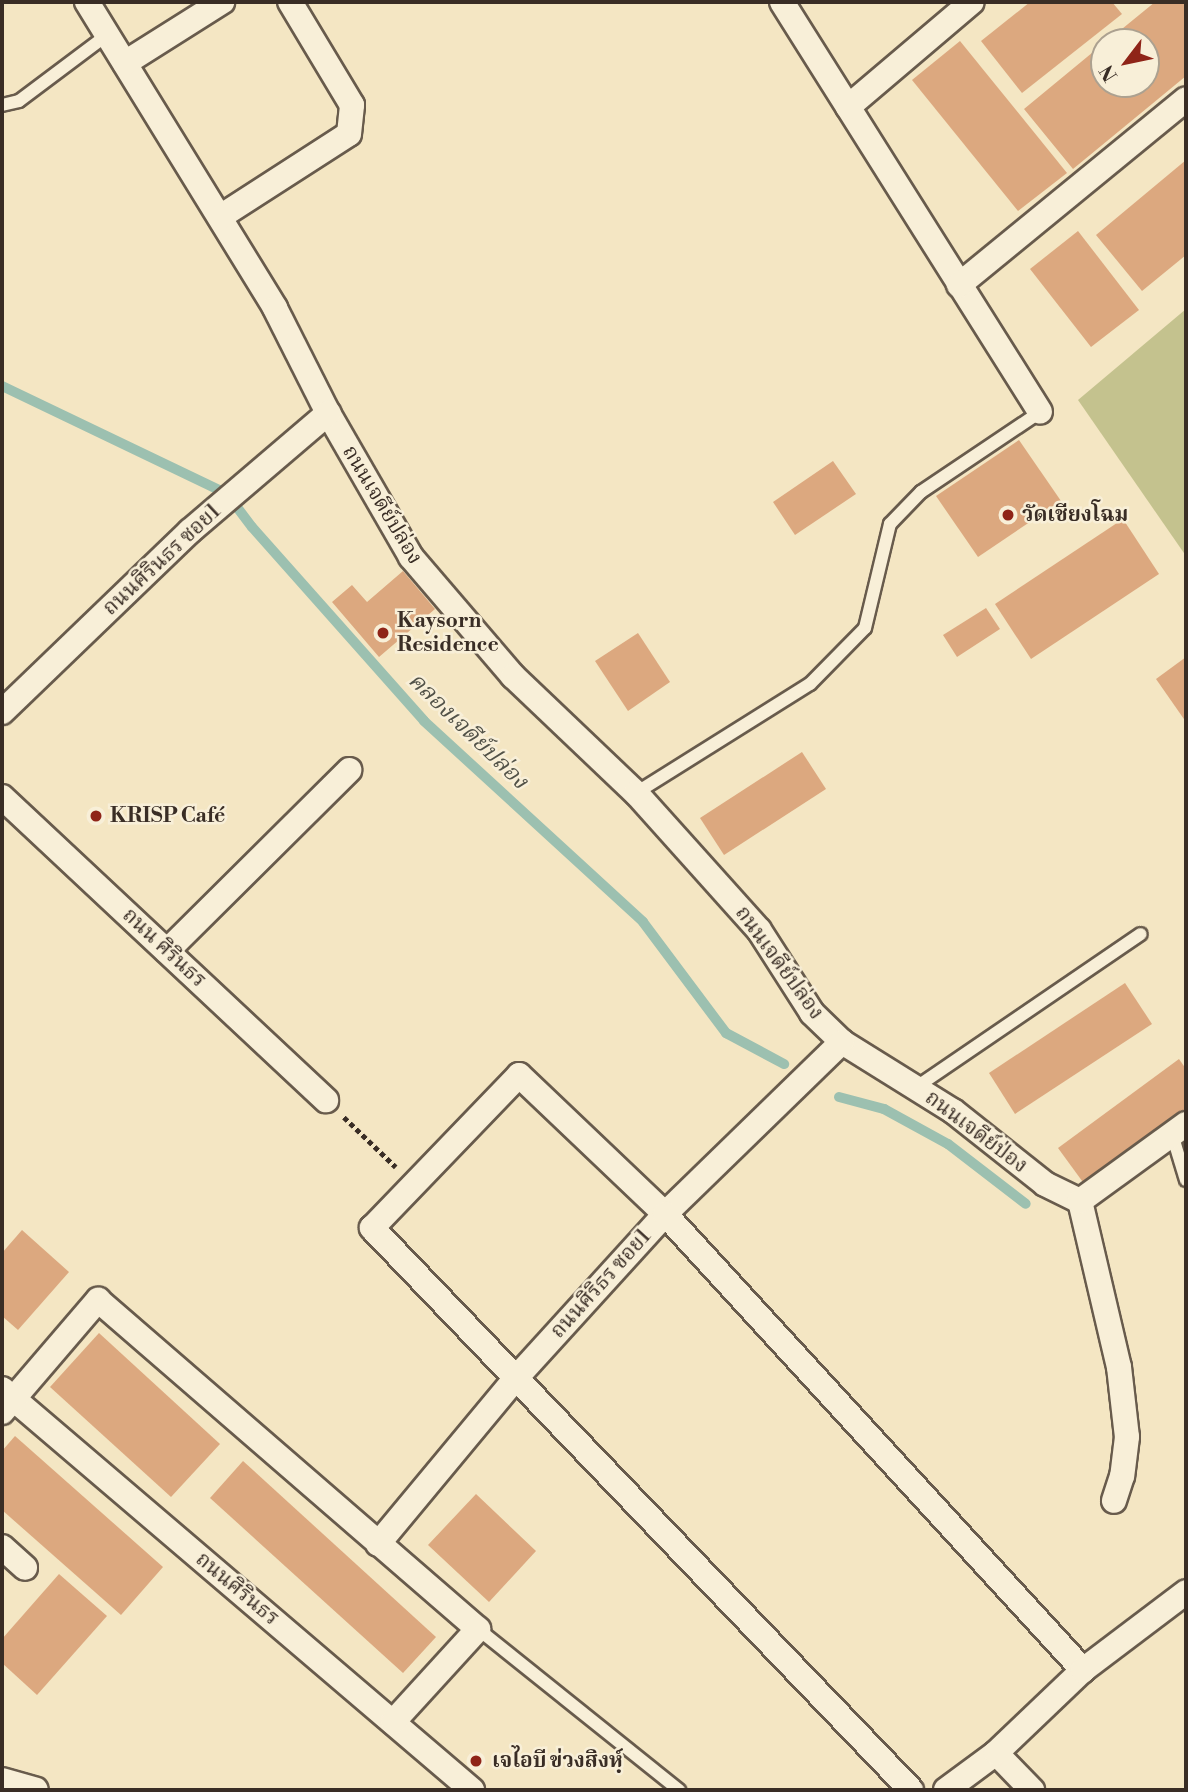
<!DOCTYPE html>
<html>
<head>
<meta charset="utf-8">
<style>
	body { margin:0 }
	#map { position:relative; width:1188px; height:1792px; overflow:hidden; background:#f4e6c3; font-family:"Libre Bodoni","Noto Serif Thai",serif }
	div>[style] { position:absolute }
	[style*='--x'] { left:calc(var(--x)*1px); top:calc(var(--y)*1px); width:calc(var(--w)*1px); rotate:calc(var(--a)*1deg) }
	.green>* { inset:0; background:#c4c28e }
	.stream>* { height:10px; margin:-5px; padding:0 5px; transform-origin:5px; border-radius:5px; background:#9cc0b0 }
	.building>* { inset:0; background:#dca87f }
	.path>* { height:4.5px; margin-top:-2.25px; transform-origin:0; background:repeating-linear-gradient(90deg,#392d25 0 5px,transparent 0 8.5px) }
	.roads { filter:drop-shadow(2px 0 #685b4c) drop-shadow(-2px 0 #685b4c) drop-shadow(0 2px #685b4c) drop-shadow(0 -2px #685b4c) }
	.service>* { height:12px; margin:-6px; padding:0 6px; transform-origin:6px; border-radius:6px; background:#f8efd8 }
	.minor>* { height:24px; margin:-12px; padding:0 12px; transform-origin:12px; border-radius:12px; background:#f8efd8 }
	.dots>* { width:19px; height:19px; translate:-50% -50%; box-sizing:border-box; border:4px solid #f8efd8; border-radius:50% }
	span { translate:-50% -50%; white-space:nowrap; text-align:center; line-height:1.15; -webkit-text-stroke:5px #f8efd8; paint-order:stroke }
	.street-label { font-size:21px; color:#392d25 }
	.poi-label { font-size:21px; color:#392d25; font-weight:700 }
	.left { translate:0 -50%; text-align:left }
	.water-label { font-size:23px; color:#525248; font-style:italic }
	.frame { position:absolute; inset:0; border:4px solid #392d25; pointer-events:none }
	.north { position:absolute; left:1090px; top:28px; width:70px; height:70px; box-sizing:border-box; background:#f8efd8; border:2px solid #aca190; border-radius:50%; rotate:238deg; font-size:19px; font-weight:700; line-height:28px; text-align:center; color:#392d25 }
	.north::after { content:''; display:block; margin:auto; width:24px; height:32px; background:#8f2418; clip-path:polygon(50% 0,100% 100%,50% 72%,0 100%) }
</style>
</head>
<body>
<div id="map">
	<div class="green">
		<i style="clip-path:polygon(1186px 309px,1186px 556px,1078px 400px)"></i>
	</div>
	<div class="stream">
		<i style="--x:2;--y:386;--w:250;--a:25.6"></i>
		<i style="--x:227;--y:494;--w:41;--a:52.9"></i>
		<i style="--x:252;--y:527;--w:259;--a:48.4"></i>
		<i style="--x:424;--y:721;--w:297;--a:42.5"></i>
		<i style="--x:643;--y:922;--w:139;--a:53.2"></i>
		<i style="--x:726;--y:1033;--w:66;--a:28.1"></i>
		<i style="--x:839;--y:1097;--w:47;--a:14.9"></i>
		<i style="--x:884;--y:1109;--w:73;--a:28.7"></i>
		<i style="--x:948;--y:1144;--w:98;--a:37.6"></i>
	</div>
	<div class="building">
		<i style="clip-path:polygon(1030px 2px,1112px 2px,1122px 14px,1022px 93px,981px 41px)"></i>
		<i style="clip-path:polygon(1155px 2px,1186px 2px,1186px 76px,1073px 169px,1024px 109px,1104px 43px,1104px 84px,1146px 84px,1146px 42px,1106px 42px)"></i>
		<i style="clip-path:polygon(960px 41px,1067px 173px,1018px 211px,912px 80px)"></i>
		<i style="clip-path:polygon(1186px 160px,1186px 255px,1142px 291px,1096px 235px)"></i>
		<i style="clip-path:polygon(1078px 231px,1139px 310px,1091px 347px,1030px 269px)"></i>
		<i style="clip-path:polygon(1019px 440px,1061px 501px,978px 557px,936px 496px)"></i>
		<i style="clip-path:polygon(833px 461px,856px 494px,795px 535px,773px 502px)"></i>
		<i style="clip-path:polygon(1123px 519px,1159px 574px,1031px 659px,995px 604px)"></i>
		<i style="clip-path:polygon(403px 571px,435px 609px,379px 657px,332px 602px,352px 585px,367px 602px)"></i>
		<i style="clip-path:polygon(986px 608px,1000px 629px,957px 657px,943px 635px)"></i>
		<i style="clip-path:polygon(638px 633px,670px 682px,628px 711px,595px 661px)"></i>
		<i style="clip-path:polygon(1186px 657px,1186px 722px,1156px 679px)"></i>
		<i style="clip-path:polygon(802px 752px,826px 789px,724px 855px,700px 818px)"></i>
		<i style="clip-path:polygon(1125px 983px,1152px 1024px,1015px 1114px,989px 1073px)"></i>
		<i style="clip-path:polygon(1179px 1059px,1186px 1069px,1186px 1111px,1085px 1185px,1058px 1148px)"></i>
		<i style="clip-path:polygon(22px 1230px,69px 1272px,18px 1330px,2px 1316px,2px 1253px)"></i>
		<i style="clip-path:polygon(99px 1333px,220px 1444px,171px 1497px,50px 1387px)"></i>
		<i style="clip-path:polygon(15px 1436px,163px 1567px,121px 1615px,2px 1510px,2px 1451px)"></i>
		<i style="clip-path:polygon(243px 1461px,436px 1637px,403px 1673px,210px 1498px)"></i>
		<i style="clip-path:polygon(476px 1494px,536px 1551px,489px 1602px,428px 1545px)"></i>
		<i style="clip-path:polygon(59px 1574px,107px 1616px,37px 1695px,2px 1663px,2px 1639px)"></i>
	</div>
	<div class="path">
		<i style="--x:344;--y:1117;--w:72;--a:43.9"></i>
	</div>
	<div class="roads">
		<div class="service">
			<i style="--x:2;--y:105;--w:17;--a:-13"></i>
			<i style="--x:19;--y:101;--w:110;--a:-36.9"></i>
			<i style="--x:636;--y:793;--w:205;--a:-32.1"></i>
			<i style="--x:810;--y:684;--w:78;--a:-45.5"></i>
			<i style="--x:865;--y:628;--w:107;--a:-76.5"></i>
			<i style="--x:890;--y:524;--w:45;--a:-45.9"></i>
			<i style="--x:921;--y:492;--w:143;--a:-33.9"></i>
			<i style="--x:915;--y:1088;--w:273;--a:-34.3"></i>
			<i style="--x:1172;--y:1134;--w:48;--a:73.1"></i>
			<i style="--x:478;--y:1629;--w:258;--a:38.7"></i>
		</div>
		<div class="minor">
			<i style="--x:87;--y:2;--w:359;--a:58.4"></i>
			<i style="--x:275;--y:308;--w:118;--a:63.2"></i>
			<i style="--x:328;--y:413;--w:166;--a:60"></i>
			<i style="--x:411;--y:557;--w:157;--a:49.4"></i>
			<i style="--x:513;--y:676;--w:170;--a:43.6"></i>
			<i style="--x:636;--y:793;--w:184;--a:48.1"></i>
			<i style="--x:759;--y:930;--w:98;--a:57.4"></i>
			<i style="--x:812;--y:1013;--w:42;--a:44"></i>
			<i style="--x:842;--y:1042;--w:131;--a:31.9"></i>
			<i style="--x:953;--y:1111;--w:117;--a:38.4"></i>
			<i style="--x:1045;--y:1184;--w:39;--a:26"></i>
			<i style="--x:782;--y:2;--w:484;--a:57.8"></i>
			<i style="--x:125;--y:63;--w:115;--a:-32.2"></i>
			<i style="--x:848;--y:107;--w:162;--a:-40.3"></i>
			<i style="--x:220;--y:217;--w:153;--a:-32.8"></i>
			<i style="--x:349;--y:134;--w:29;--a:-84"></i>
			<i style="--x:352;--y:105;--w:120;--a:-121"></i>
			<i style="--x:959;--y:285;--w:293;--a:-39.3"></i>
			<i style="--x:2;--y:712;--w:261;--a:-43.9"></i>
			<i style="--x:190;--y:531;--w:182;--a:-40.5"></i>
			<i style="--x:2;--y:797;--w:444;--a:43.1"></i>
			<i style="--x:167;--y:951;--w:257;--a:-44.8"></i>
			<i style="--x:1080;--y:1201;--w:171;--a:76.8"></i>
			<i style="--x:1119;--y:1367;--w:70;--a:83.5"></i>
			<i style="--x:1127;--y:1437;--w:39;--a:97"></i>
			<i style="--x:1122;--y:1476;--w:26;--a:108"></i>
			<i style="--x:1080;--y:1201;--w:131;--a:-36"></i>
			<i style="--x:2;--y:1389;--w:618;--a:40.47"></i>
			<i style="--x:2;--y:1412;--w:148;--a:-49.4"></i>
			<i style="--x:98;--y:1300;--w:503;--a:40.89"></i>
			<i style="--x:478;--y:1629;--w:126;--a:132.4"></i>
			<i style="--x:378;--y:1544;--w:216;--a:-50.3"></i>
			<i style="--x:516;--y:1378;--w:222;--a:-47.7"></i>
			<i style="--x:665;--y:1214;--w:247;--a:-44.2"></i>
			<i style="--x:2;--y:1547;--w:31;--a:42"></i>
			<i style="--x:996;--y:1753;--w:52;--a:45.8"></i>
			<i style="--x:2;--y:1780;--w:35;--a:16"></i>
			<i style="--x:911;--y:1790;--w:779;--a:-133.8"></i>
			<i style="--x:372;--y:1228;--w:212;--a:-46.1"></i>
			<i style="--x:519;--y:1075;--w:202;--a:43.6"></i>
			<i style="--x:665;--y:1214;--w:619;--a:47.49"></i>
			<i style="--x:946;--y:1790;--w:62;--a:-36.5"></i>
			<i style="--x:996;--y:1753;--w:120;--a:-43.7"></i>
			<i style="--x:1083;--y:1670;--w:129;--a:-37.1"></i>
		</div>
	</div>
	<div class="dots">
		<i style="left:1008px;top:515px;background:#8f2418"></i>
		<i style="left:383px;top:633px;background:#8f2418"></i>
		<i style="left:96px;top:816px;background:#8f2418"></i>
		<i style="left:476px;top:1761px;background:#8f2418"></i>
	</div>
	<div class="street-label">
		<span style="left:382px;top:505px;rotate:59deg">ถนนเจดีย์ปล่อง</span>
		<span style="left:162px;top:560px;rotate:-43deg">ถนนศิรินธร ซอย1</span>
		<span style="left:164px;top:948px;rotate:43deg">ถนน ศิรินธร</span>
		<span style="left:779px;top:963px;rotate:54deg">ถนนเจดีย์ปล่อง</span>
		<span style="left:976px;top:1132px;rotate:37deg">ถนนเจดีย์ป่อง</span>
		<span style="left:601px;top:1284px;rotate:-48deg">ถนนศิริธร ซอย1</span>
		<span style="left:237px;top:1589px;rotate:40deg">ถนนศิรินธร</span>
	</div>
	<div class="poi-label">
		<span class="left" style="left:1022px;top:515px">วัดเชียงโฉม</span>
		<span class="left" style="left:397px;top:633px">Kaysorn<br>Residence</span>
		<span class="left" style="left:110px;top:816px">KRISP Café</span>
		<span class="left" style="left:492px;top:1761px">เจไอบี ข่วงสิงหฺ์</span>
	</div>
	<div class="water-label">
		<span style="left:468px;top:731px;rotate:44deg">คลองเจดีย์ปล่อง</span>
	</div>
	<div class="frame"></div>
	<div class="north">N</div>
</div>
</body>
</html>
